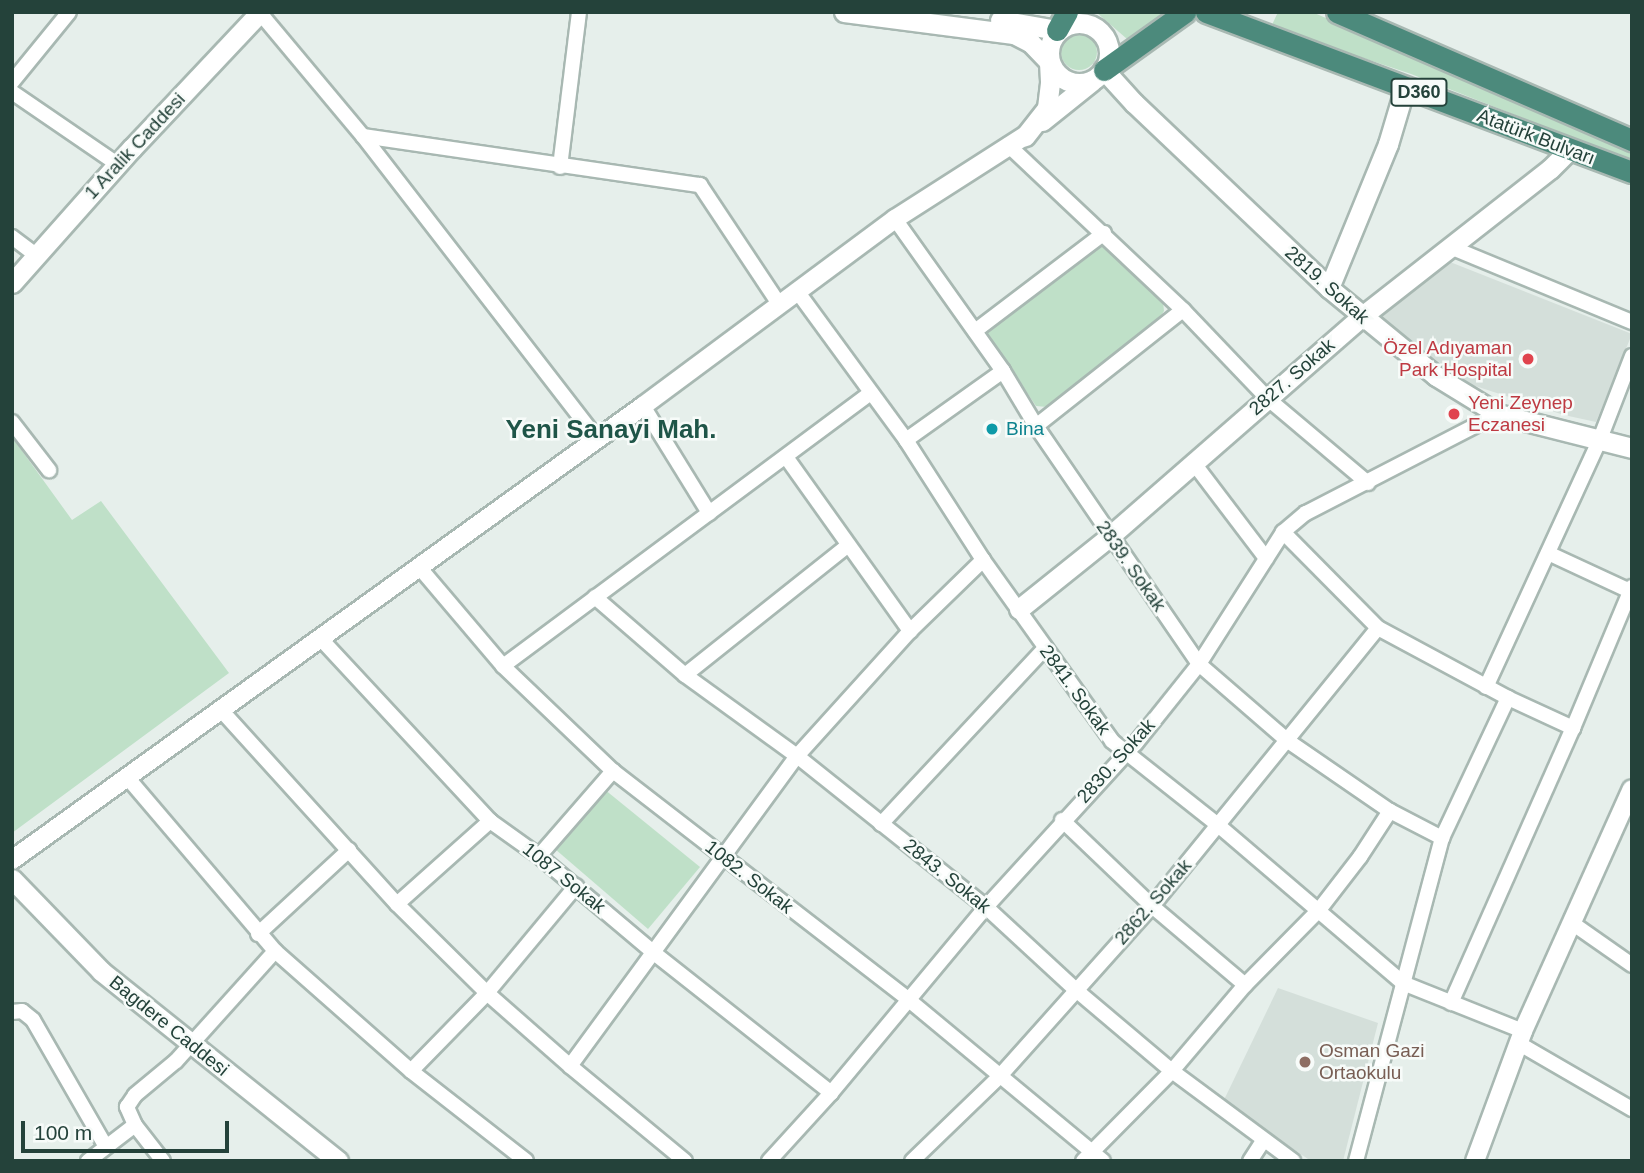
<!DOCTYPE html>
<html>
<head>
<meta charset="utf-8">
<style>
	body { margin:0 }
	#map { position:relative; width:1644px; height:1173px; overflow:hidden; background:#e6efeb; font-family:Helvetica,sans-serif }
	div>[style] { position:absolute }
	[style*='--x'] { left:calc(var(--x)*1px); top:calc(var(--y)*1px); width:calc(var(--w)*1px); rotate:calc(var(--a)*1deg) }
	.built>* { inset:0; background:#d4dfda }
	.green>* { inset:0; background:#bfe0c8 }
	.round { border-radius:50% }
	.roads { filter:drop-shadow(2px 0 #a8b8b2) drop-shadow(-2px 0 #a8b8b2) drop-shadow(0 2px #a8b8b2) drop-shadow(0 -2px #a8b8b2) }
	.minor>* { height:14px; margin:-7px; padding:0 7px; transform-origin:7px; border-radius:7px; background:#fff }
	.tertiary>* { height:18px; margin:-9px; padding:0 9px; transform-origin:9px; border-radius:9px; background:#fff }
	.secondary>* { height:19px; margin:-9.5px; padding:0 9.5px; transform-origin:9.5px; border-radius:9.5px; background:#fff }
	.secondary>.ring { margin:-9.5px; padding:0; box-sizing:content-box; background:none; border:19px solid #fff; border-radius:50% }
	.trunk>* { height:21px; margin:-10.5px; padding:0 10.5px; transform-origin:10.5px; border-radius:10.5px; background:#4c8a7c }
	.dots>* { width:19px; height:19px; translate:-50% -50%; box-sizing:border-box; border:4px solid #f7fbf9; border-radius:50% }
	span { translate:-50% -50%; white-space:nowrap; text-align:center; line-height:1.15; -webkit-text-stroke:5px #f7fbf9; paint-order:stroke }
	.shield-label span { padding:2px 5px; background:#f7fbf9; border:2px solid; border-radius:5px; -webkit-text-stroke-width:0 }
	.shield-label { font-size:18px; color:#24423a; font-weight:700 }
	.street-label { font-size:19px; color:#24423a }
	.health-label { font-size:19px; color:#be3a42 }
	.right { translate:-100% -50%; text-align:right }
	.left { translate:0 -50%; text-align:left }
	.culture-label { font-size:19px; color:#0d838f }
	.education-label { font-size:19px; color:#785e54 }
	.district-label { font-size:26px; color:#1f5548; font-weight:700 }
	.frame { position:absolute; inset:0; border:14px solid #24423a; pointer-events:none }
	.scale { position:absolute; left:21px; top:1121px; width:208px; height:32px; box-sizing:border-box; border:4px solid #24423a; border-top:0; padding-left:9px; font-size:21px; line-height:24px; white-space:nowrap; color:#24423a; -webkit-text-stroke:5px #f7fbf9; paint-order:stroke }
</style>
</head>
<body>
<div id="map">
	<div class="built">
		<i style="clip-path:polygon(1445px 260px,1632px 334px,1596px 422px,1564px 415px,1466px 383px,1379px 316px)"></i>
		<i style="clip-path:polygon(1278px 988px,1378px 1023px,1343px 1161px,1311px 1161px,1223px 1102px)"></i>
	</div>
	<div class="green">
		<i style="clip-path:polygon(1096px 12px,1162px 12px,1163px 14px,1127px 39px)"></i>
		<i style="clip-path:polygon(1278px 12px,1312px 12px,1632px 150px,1632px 161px,1411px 74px,1271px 27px)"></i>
		<i class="round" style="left:1061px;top:34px;width:36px;height:36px"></i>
		<i style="clip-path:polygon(1103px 240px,1163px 302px,1164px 311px,1158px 320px,1047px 407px,1036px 406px,985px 331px)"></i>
		<i style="clip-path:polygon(12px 437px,72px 520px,101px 501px,229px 673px,12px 833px)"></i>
		<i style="clip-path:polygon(604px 789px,700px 867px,648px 929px,555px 849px)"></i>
	</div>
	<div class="roads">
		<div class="minor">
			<i style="--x:260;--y:13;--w:160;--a:50.1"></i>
			<i style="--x:363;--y:136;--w:383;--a:52.3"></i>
			<i style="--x:12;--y:82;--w:90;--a:-50.8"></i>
			<i style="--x:12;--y:92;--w:127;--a:34.4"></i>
			<i style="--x:363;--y:136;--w:341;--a:8.3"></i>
			<i style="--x:700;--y:185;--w:143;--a:56.4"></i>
			<i style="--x:1008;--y:145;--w:241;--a:43.3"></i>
			<i style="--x:1183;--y:310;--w:122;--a:46.3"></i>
			<i style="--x:1267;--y:398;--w:132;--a:40.1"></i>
			<i style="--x:560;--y:167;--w:156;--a:-83"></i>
			<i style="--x:895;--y:219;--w:186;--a:54.6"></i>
			<i style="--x:1003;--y:371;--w:64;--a:59"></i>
			<i style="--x:1036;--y:426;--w:288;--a:55.6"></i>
			<i style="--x:1199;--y:664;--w:118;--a:40.9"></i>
			<i style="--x:1288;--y:741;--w:124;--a:34.5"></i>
			<i style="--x:1390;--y:811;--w:59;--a:27.4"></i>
			<i style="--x:12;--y:237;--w:30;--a:37"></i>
			<i style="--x:1450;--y:247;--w:197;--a:22.4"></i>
			<i style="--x:797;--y:291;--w:185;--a:53.8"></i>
			<i style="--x:906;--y:440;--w:143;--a:57.3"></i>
			<i style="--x:983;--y:560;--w:222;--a:54.5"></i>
			<i style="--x:1112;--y:741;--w:135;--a:38.4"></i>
			<i style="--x:1218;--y:825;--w:243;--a:40.5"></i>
			<i style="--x:1403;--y:983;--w:129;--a:21.8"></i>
			<i style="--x:975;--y:331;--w:162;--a:-37.2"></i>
			<i style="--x:643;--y:406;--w:126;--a:58.3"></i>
			<i style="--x:12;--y:422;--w:61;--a:52.4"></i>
			<i style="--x:1036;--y:426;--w:187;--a:-38.3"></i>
			<i style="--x:906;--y:440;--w:119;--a:-35.4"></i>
			<i style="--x:786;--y:457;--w:214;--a:54.5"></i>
			<i style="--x:1193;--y:462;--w:121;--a:52.8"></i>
			<i style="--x:1283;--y:532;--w:135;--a:45.3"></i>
			<i style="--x:1378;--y:628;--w:148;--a:28.3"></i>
			<i style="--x:1508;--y:698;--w:72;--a:24.8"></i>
			<i style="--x:1548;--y:553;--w:90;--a:24.9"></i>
			<i style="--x:420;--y:568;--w:128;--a:49.7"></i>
			<i style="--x:503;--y:666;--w:152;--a:43.7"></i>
			<i style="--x:613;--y:771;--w:374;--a:37.7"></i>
			<i style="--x:909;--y:1000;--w:252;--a:39.7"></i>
			<i style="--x:595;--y:597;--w:119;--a:40.9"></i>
			<i style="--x:685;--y:675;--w:138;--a:35.9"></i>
			<i style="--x:797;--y:756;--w:242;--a:38.6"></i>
			<i style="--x:986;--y:907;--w:122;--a:42.7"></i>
			<i style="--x:1076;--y:990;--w:126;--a:40.2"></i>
			<i style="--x:1172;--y:1071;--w:151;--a:36.6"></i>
			<i style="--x:320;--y:638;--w:250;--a:47.1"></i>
			<i style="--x:490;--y:821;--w:60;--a:35.5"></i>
			<i style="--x:539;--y:856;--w:150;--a:40.1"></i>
			<i style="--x:654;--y:953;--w:226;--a:38.3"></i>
			<i style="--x:503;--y:666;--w:458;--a:-36.6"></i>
			<i style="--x:685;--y:675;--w:207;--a:-38.5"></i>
			<i style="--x:1486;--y:687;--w:273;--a:-65.3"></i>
			<i style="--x:1600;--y:439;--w:89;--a:-68.9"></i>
			<i style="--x:221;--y:710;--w:262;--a:47.8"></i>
			<i style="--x:397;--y:904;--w:127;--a:44.7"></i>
			<i style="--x:487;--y:993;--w:111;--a:41.3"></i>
			<i style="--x:570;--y:1066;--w:149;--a:39.6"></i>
			<i style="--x:127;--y:777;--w:228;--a:49.6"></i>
			<i style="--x:275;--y:951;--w:181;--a:41.4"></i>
			<i style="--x:411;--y:1071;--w:146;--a:38"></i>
			<i style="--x:1062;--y:820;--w:124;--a:43.7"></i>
			<i style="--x:1152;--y:906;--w:122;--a:40.3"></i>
			<i style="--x:881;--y:824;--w:241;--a:-47"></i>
			<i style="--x:539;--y:856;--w:113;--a:-49"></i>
			<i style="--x:397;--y:904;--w:125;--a:-41.7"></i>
			<i style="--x:1572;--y:923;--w:73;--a:35"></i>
			<i style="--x:258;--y:934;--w:124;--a:-42.7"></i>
			<i style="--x:1451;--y:1003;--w:301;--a:-66.1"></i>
			<i style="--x:1573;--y:728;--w:153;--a:-67.3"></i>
			<i style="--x:12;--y:1012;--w:10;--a:-6"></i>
			<i style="--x:22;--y:1011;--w:14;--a:39"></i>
			<i style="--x:33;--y:1020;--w:146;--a:60.1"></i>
			<i style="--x:1518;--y:1043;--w:132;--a:30.1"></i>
			<i style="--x:570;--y:1066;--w:384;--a:-53.8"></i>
			<i style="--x:797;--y:756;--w:169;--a:-47.9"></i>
			<i style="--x:910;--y:631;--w:102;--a:-44.2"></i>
			<i style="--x:411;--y:1071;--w:109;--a:-45.7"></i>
			<i style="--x:487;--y:993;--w:139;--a:-50.2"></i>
			<i style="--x:88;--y:1161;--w:59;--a:-37.5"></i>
			<i style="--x:163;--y:1161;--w:46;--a:-127.9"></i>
			<i style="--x:135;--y:1125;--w:20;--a:-114"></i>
			<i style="--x:127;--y:1107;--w:14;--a:-56"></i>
			<i style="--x:135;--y:1095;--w:53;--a:-39.7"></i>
			<i style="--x:176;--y:1061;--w:148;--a:-48"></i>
			<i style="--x:769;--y:1161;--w:92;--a:-47.6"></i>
			<i style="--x:831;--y:1093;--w:242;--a:-50.2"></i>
			<i style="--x:986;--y:907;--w:222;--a:-47.6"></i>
			<i style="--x:1136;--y:743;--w:101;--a:-51.4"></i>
			<i style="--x:1199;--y:664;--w:156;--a:-57.5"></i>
			<i style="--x:1283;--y:532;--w:30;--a:-40"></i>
			<i style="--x:1306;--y:513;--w:216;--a:-27.3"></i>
			<i style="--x:912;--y:1161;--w:121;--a:-44"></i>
			<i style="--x:999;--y:1077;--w:229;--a:-48.2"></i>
			<i style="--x:1152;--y:906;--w:358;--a:-50.9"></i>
			<i style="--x:1083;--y:1161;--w:127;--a:-45.3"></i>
			<i style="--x:1172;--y:1071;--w:113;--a:-49.7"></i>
			<i style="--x:1245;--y:985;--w:105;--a:-45.4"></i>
			<i style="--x:1319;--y:910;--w:67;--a:-52.3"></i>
			<i style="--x:1360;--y:857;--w:55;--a:-56.9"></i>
			<i style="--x:1250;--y:1161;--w:24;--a:-57"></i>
			<i style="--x:1356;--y:1161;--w:334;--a:-75.1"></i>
			<i style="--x:1442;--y:838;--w:155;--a:-64.8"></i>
		</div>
		<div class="tertiary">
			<i style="--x:12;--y:860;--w:777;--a:-35.73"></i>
			<i style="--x:643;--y:406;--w:314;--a:-36.6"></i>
			<i style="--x:895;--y:219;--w:154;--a:-32.6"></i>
			<i style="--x:1475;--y:1161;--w:139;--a:-69.7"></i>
			<i style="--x:1523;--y:1031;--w:265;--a:-65.8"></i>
		</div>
		<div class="secondary">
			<i style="--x:844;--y:12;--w:171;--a:7.4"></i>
			<i style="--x:1014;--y:34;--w:18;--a:27"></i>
			<i style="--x:1030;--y:42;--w:28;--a:46"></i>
			<i style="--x:1049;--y:62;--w:21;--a:87"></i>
			<i style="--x:1050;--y:83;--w:25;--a:97"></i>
			<i style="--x:1047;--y:108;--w:36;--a:128"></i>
			<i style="--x:1000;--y:20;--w:58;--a:10"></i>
			<i class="ring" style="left:1049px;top:23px;width:41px;height:41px"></i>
			<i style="--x:1104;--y:70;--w:45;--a:47.7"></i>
			<i style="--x:1134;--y:103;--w:269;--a:43.5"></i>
			<i style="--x:1329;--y:288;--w:139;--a:39.4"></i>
			<i style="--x:1436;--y:376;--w:73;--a:31.5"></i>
			<i style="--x:1498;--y:414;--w:138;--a:14.2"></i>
			<i style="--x:1042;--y:121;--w:64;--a:-38.7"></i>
			<i style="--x:12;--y:283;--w:181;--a:-48.4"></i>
			<i style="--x:132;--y:148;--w:187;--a:-46.7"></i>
			<i style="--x:1329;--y:288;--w:156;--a:-67.7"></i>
			<i style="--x:1388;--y:144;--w:59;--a:-73.4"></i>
			<i style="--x:1019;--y:609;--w:117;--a:-38.7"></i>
			<i style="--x:1110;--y:536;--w:333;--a:-41.1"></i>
			<i style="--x:1361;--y:317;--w:240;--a:-38.1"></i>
			<i style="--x:1550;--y:169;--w:27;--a:-45"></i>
			<i style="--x:12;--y:879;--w:128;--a:45.9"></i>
			<i style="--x:101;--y:971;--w:304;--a:38.7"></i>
		</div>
		<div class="trunk">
			<i style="--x:1206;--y:12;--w:455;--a:20.6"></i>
			<i style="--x:1337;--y:12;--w:322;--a:23.5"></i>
			<i style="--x:1057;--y:30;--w:21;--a:-61"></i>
			<i style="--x:1104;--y:70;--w:100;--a:-35.6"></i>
		</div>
	</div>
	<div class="dots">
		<i style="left:1528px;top:359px;background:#e0444e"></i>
		<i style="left:1454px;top:414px;background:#e0444e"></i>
		<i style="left:992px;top:429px;background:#0f9aa8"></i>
		<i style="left:1305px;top:1062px;background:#8d6e63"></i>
	</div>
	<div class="shield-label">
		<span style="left:1419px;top:92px">D360</span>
	</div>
	<div class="street-label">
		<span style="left:1536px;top:137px;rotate:21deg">Atatürk Bulvarı</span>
		<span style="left:135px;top:146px;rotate:-47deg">1 Aralik Caddesi</span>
		<span style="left:1327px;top:285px;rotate:42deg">2819. Sokak</span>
		<span style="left:1292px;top:377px;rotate:-41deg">2827. Sokak</span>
		<span style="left:1131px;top:566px;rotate:55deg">2839. Sokak</span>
		<span style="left:1075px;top:690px;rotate:54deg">2841. Sokak</span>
		<span style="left:1116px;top:761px;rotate:-48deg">2830. Sokak</span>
		<span style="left:947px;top:876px;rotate:39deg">2843. Sokak</span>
		<span style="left:749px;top:877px;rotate:38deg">1082. Sokak</span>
		<span style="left:564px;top:878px;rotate:39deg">1087 Sokak</span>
		<span style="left:1153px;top:902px;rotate:-49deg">2862. Sokak</span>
		<span style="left:169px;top:1026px;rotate:39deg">Bagdere Caddesi</span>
	</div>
	<div class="health-label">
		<span class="right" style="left:1512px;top:359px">Özel Adıyaman<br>Park Hospital</span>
		<span class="left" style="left:1468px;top:414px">Yeni Zeynep<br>Eczanesi</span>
	</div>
	<div class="culture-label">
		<span class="left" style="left:1006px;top:429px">Bina</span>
	</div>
	<div class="education-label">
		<span class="left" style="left:1319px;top:1062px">Osman Gazi<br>Ortaokulu</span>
	</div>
	<div class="district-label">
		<span style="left:611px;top:430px">Yeni Sanayi Mah.</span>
	</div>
	<div class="frame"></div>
	<div class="scale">100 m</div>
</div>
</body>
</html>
